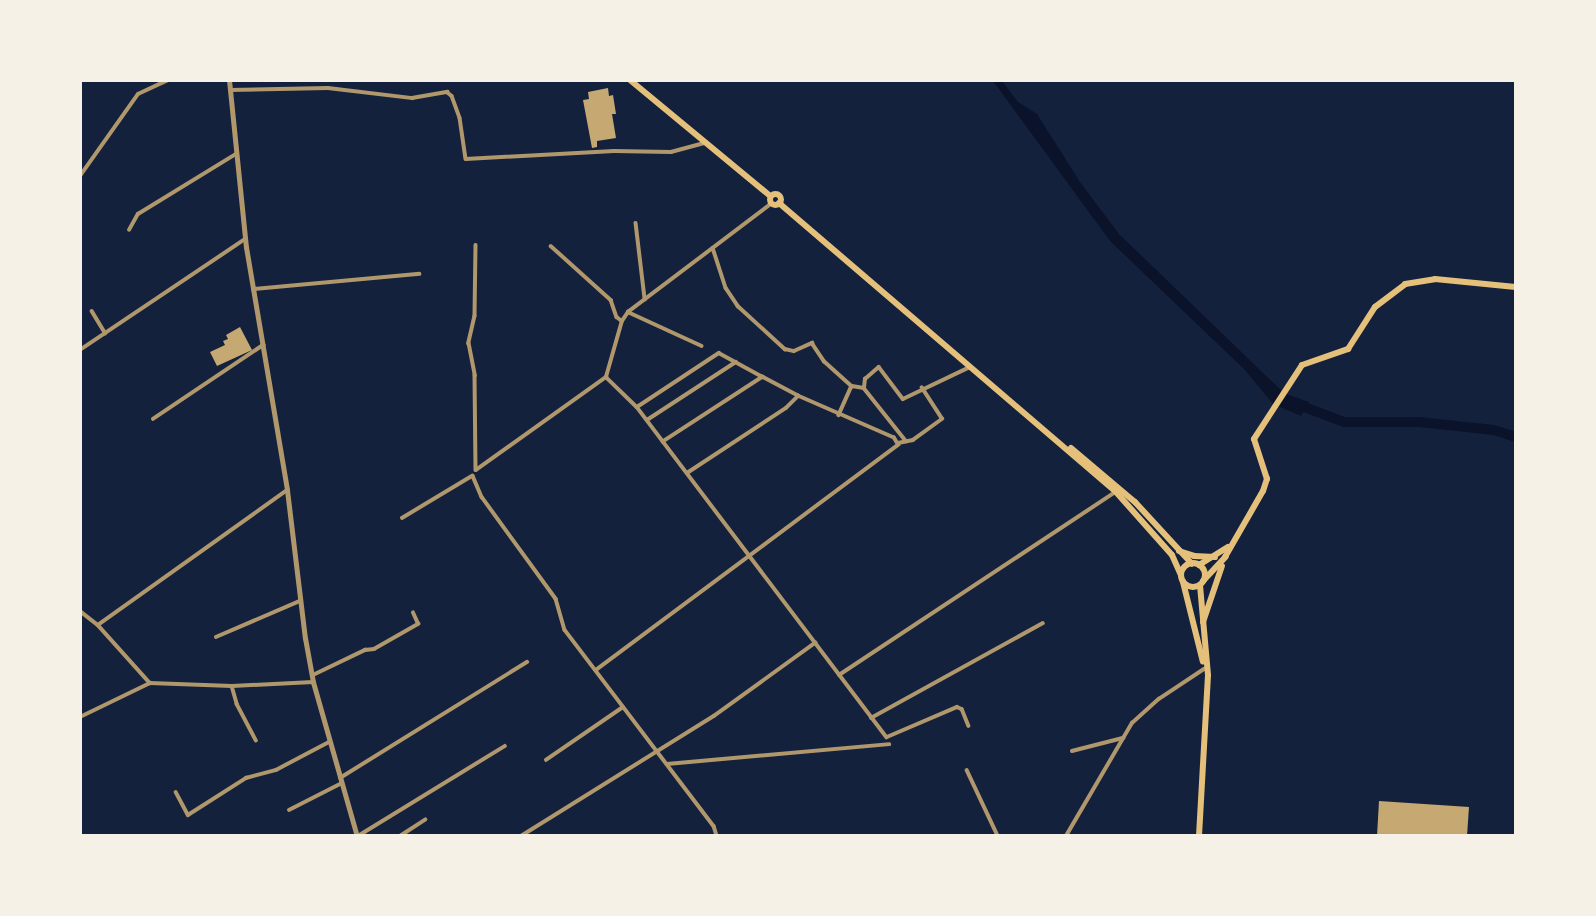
<!DOCTYPE html>
<html>
<head>
<meta charset="utf-8">
<style>
	body { margin:0 }
	#map { position:relative; width:1596px; height:916px; overflow:hidden; background:#14213d; font-family:"Varela Round",sans-serif }
	div>[style] { position:absolute }
	[style*='--x'] { left:calc(var(--x)*1px); top:calc(var(--y)*1px); width:calc(var(--w)*1px); rotate:calc(var(--a)*1deg) }
	.water>* { inset:0; background:#0b132b }
	.river>* { height:10px; margin:-5px; padding:0 5px; transform-origin:5px; border-radius:5px; background:#0b132b }
	.building>* { inset:0; background:#c6a872 }
	.minor>* { height:3.5px; margin:-1.75px; padding:0 1.75px; transform-origin:1.75px; border-radius:1.75px; background:#b1986c }
	.tertiary>* { height:5px; margin:-2.5px; padding:0 2.5px; transform-origin:2.5px; border-radius:2.5px; background:#b1986c }
	.primary>* { height:6px; margin:-3px; padding:0 3px; transform-origin:3px; border-radius:3px; background:#e5c07b }
	.primary>.ring { margin:-3px; padding:0; box-sizing:content-box; background:none; border:6px solid #e5c07b; border-radius:50% }
	.trunk>* { height:6px; margin:-3px; padding:0 3px; transform-origin:3px; border-radius:3px; background:#e5c07b }
	.trunk>.ring { margin:-3px; padding:0; box-sizing:content-box; background:none; border:6px solid #e5c07b; border-radius:50% }
	span { translate:-50% -50%; white-space:nowrap; text-align:center; line-height:1.15; -webkit-text-stroke:7px #f6f1e7; paint-order:stroke }
	.frame { position:absolute; inset:0; border:82px solid #f6f1e7; pointer-events:none }
</style>
</head>
<body>
<div id="map">
	<div class="water">
		<i style="clip-path:polygon(993px 81px,1002px 81px,1018px 102px,1037px 114px,1080px 182px,1119px 234px,1284px 393px,1309px 402px,1301px 416px,1273px 404px,1244px 369px,1110px 241px)"></i>
	</div>
	<div class="river">
		<i style="--x:1294;--y:403;--w:53;--a:20.8"></i>
		<i style="--x:1344;--y:422;--w:75;--a:0"></i>
		<i style="--x:1419;--y:422;--w:75;--a:6.1"></i>
		<i style="--x:1494;--y:430;--w:23;--a:18"></i>
	</div>
	<div class="building">
		<i style="clip-path:polygon(608px 88px,609px 96px,613px 95px,616px 114px,612px 114px,616px 138px,597px 141px,597px 147px,592px 148px,583px 100px,589px 99px,588px 92px)"></i>
		<i style="clip-path:polygon(240px 327px,252px 350px,217px 366px,210px 352px,225px 345px,223px 341px,228px 339px,226px 335px)"></i>
		<i style="clip-path:polygon(1379px 801px,1469px 807px,1467px 836px,1377px 836px)"></i>
	</div>
	<div class="minor">
		<i style="--x:230;--y:90;--w:98;--a:-1.2"></i>
		<i style="--x:328;--y:88;--w:85;--a:6.8"></i>
		<i style="--x:412;--y:98;--w:36;--a:-10"></i>
		<i style="--x:447;--y:92;--w:6;--a:39"></i>
		<i style="--x:452;--y:96;--w:23;--a:70"></i>
		<i style="--x:460;--y:118;--w:41;--a:81.7"></i>
		<i style="--x:466;--y:159;--w:148;--a:-3.1"></i>
		<i style="--x:614;--y:151;--w:57;--a:1"></i>
		<i style="--x:671;--y:152;--w:35;--a:-15"></i>
		<i style="--x:80;--y:176;--w:100;--a:-54.7"></i>
		<i style="--x:138;--y:94;--w:33;--a:-25"></i>
		<i style="--x:636;--y:223;--w:77;--a:83.2"></i>
		<i style="--x:129;--y:230;--w:18;--a:-61"></i>
		<i style="--x:138;--y:214;--w:115;--a:-31.5"></i>
		<i style="--x:476;--y:245;--w:71;--a:90.8"></i>
		<i style="--x:475;--y:316;--w:28;--a:103"></i>
		<i style="--x:469;--y:343;--w:33;--a:79"></i>
		<i style="--x:475;--y:375;--w:95;--a:89.4"></i>
		<i style="--x:476;--y:470;--w:160;--a:-35.6"></i>
		<i style="--x:606;--y:377;--w:58;--a:-74.1"></i>
		<i style="--x:622;--y:321;--w:11;--a:-56"></i>
		<i style="--x:628;--y:312;--w:179;--a:-37.1"></i>
		<i style="--x:551;--y:246;--w:81;--a:42"></i>
		<i style="--x:611;--y:300;--w:18;--a:71"></i>
		<i style="--x:617;--y:317;--w:6;--a:39"></i>
		<i style="--x:713;--y:248;--w:42;--a:72"></i>
		<i style="--x:726;--y:288;--w:22;--a:56"></i>
		<i style="--x:738;--y:306;--w:64;--a:42.5"></i>
		<i style="--x:785;--y:349;--w:9;--a:13"></i>
		<i style="--x:794;--y:351;--w:20;--a:-24"></i>
		<i style="--x:812;--y:343;--w:22;--a:56"></i>
		<i style="--x:824;--y:361;--w:38;--a:42"></i>
		<i style="--x:852;--y:386;--w:32;--a:114"></i>
		<i style="--x:253;--y:289;--w:167;--a:-5.2"></i>
		<i style="--x:92;--y:311;--w:26;--a:59"></i>
		<i style="--x:628;--y:312;--w:81;--a:24.7"></i>
		<i style="--x:80;--y:350;--w:199;--a:-33.9"></i>
		<i style="--x:606;--y:377;--w:43;--a:44.1"></i>
		<i style="--x:637;--y:407;--w:414;--a:52.9"></i>
		<i style="--x:887;--y:737;--w:76;--a:-23.2"></i>
		<i style="--x:957;--y:707;--w:5;--a:22"></i>
		<i style="--x:962;--y:709;--w:18;--a:68"></i>
		<i style="--x:852;--y:386;--w:12;--a:9"></i>
		<i style="--x:864;--y:388;--w:9;--a:-84"></i>
		<i style="--x:865;--y:379;--w:18;--a:-41"></i>
		<i style="--x:879;--y:367;--w:40;--a:53"></i>
		<i style="--x:903;--y:399;--w:74;--a:-25.5"></i>
		<i style="--x:864;--y:388;--w:68;--a:51.6"></i>
		<i style="--x:637;--y:407;--w:98;--a:-33.4"></i>
		<i style="--x:719;--y:353;--w:50;--a:28.6"></i>
		<i style="--x:153;--y:419;--w:133;--a:-33.9"></i>
		<i style="--x:647;--y:420;--w:106;--a:-33.1"></i>
		<i style="--x:898;--y:443;--w:15;--a:-11"></i>
		<i style="--x:913;--y:440;--w:36;--a:-36"></i>
		<i style="--x:942;--y:419;--w:37;--a:-123"></i>
		<i style="--x:687;--y:473;--w:118;--a:-33.3"></i>
		<i style="--x:786;--y:408;--w:17;--a:-45"></i>
		<i style="--x:473;--y:476;--w:23;--a:67"></i>
		<i style="--x:482;--y:497;--w:126;--a:54"></i>
		<i style="--x:556;--y:599;--w:32;--a:74"></i>
		<i style="--x:565;--y:630;--w:246;--a:52.8"></i>
		<i style="--x:714;--y:826;--w:10;--a:73"></i>
		<i style="--x:402;--y:518;--w:82;--a:-31"></i>
		<i style="--x:80;--y:611;--w:23;--a:38"></i>
		<i style="--x:98;--y:625;--w:78;--a:48.1"></i>
		<i style="--x:98;--y:625;--w:232;--a:-35.5"></i>
		<i style="--x:216;--y:637;--w:91;--a:-23.2"></i>
		<i style="--x:596;--y:670;--w:377;--a:-36.7"></i>
		<i style="--x:898;--y:445;--w:8;--a:-120"></i>
		<i style="--x:894;--y:438;--w:105;--a:-156.4"></i>
		<i style="--x:798;--y:396;--w:40;--a:-152"></i>
		<i style="--x:763;--y:377;--w:119;--a:147"></i>
		<i style="--x:313;--y:675;--w:58;--a:-25.7"></i>
		<i style="--x:365;--y:650;--w:9;--a:-6"></i>
		<i style="--x:374;--y:649;--w:51;--a:-29.6"></i>
		<i style="--x:418;--y:624;--w:12;--a:-114"></i>
		<i style="--x:839;--y:675;--w:332;--a:-33.5"></i>
		<i style="--x:232;--y:686;--w:19;--a:74"></i>
		<i style="--x:237;--y:704;--w:41;--a:62.2"></i>
		<i style="--x:80;--y:717;--w:78;--a:-25.9"></i>
		<i style="--x:150;--y:683;--w:82;--a:2.1"></i>
		<i style="--x:232;--y:686;--w:81;--a:-2.8"></i>
		<i style="--x:871;--y:718;--w:196;--a:-28.9"></i>
		<i style="--x:1072;--y:751;--w:53;--a:-14.3"></i>
		<i style="--x:546;--y:760;--w:93;--a:-34.5"></i>
		<i style="--x:667;--y:764;--w:223;--a:-5.1"></i>
		<i style="--x:967;--y:770;--w:73;--a:64.8"></i>
		<i style="--x:340;--y:778;--w:220;--a:-31.8"></i>
		<i style="--x:176;--y:792;--w:26;--a:62"></i>
		<i style="--x:188;--y:815;--w:69;--a:-32.5"></i>
		<i style="--x:246;--y:778;--w:31;--a:-15"></i>
		<i style="--x:276;--y:770;--w:60;--a:-27.8"></i>
		<i style="--x:289;--y:810;--w:59;--a:-27"></i>
		<i style="--x:358;--y:836;--w:172;--a:-31.5"></i>
		<i style="--x:400;--y:836;--w:30;--a:-33"></i>
		<i style="--x:521;--y:836;--w:227;--a:-31.9"></i>
		<i style="--x:714;--y:716;--w:125;--a:-35.9"></i>
		<i style="--x:1066;--y:836;--w:131;--a:-59.7"></i>
		<i style="--x:1132;--y:723;--w:36;--a:-42"></i>
		<i style="--x:1159;--y:699;--w:54;--a:-33.7"></i>
	</div>
	<div class="tertiary">
		<i style="--x:229;--y:80;--w:168;--a:84.2"></i>
		<i style="--x:246;--y:247;--w:246;--a:80.4"></i>
		<i style="--x:287;--y:490;--w:149;--a:83.1"></i>
		<i style="--x:305;--y:638;--w:45;--a:79.7"></i>
		<i style="--x:313;--y:682;--w:160;--a:74.1"></i>
	</div>
	<div class="primary">
		<i style="--x:630;--y:80;--w:182;--a:39.6"></i>
		<i class="ring" style="left:769.5px;top:193.5px;width:5px;height:5px"></i>
		<i style="--x:779;--y:203;--w:444;--a:40.6"></i>
		<i style="--x:1116;--y:492;--w:84;--a:48.4"></i>
		<i style="--x:1172;--y:555;--w:22;--a:66"></i>
		<i style="--x:1071;--y:448;--w:84;--a:40.2"></i>
		<i style="--x:1135;--y:502;--w:84;--a:47.4"></i>
	</div>
	<div class="trunk">
		<i style="--x:1179;--y:551;--w:16;--a:18"></i>
		<i style="--x:1194;--y:556;--w:21;--a:3"></i>
		<i class="ring" style="left:1181px;top:563px;width:18px;height:18px"></i>
		<i style="--x:1199;--y:565;--w:34;--a:-32"></i>
		<i style="--x:1203;--y:581;--w:33;--a:-47"></i>
		<i style="--x:1225;--y:557;--w:76;--a:-60.1"></i>
		<i style="--x:1263;--y:491;--w:13;--a:-72"></i>
		<i style="--x:1267;--y:479;--w:42;--a:-108"></i>
		<i style="--x:1254;--y:439;--w:88;--a:-57"></i>
		<i style="--x:1302;--y:365;--w:49;--a:-19.2"></i>
		<i style="--x:1348;--y:349;--w:50;--a:-57.3"></i>
		<i style="--x:1375;--y:307;--w:38;--a:-37"></i>
		<i style="--x:1405;--y:284;--w:30;--a:-9"></i>
		<i style="--x:1435;--y:279;--w:81;--a:5.6"></i>
		<i style="--x:1183;--y:582;--w:82;--a:76"></i>
		<i style="--x:1203;--y:622;--w:59;--a:-71.3"></i>
		<i style="--x:1199;--y:836;--w:161;--a:-86.8"></i>
		<i style="--x:1208;--y:675;--w:90;--a:-95.1"></i>
	</div>
	<div class="frame"></div>
</div>
</body>
</html>
